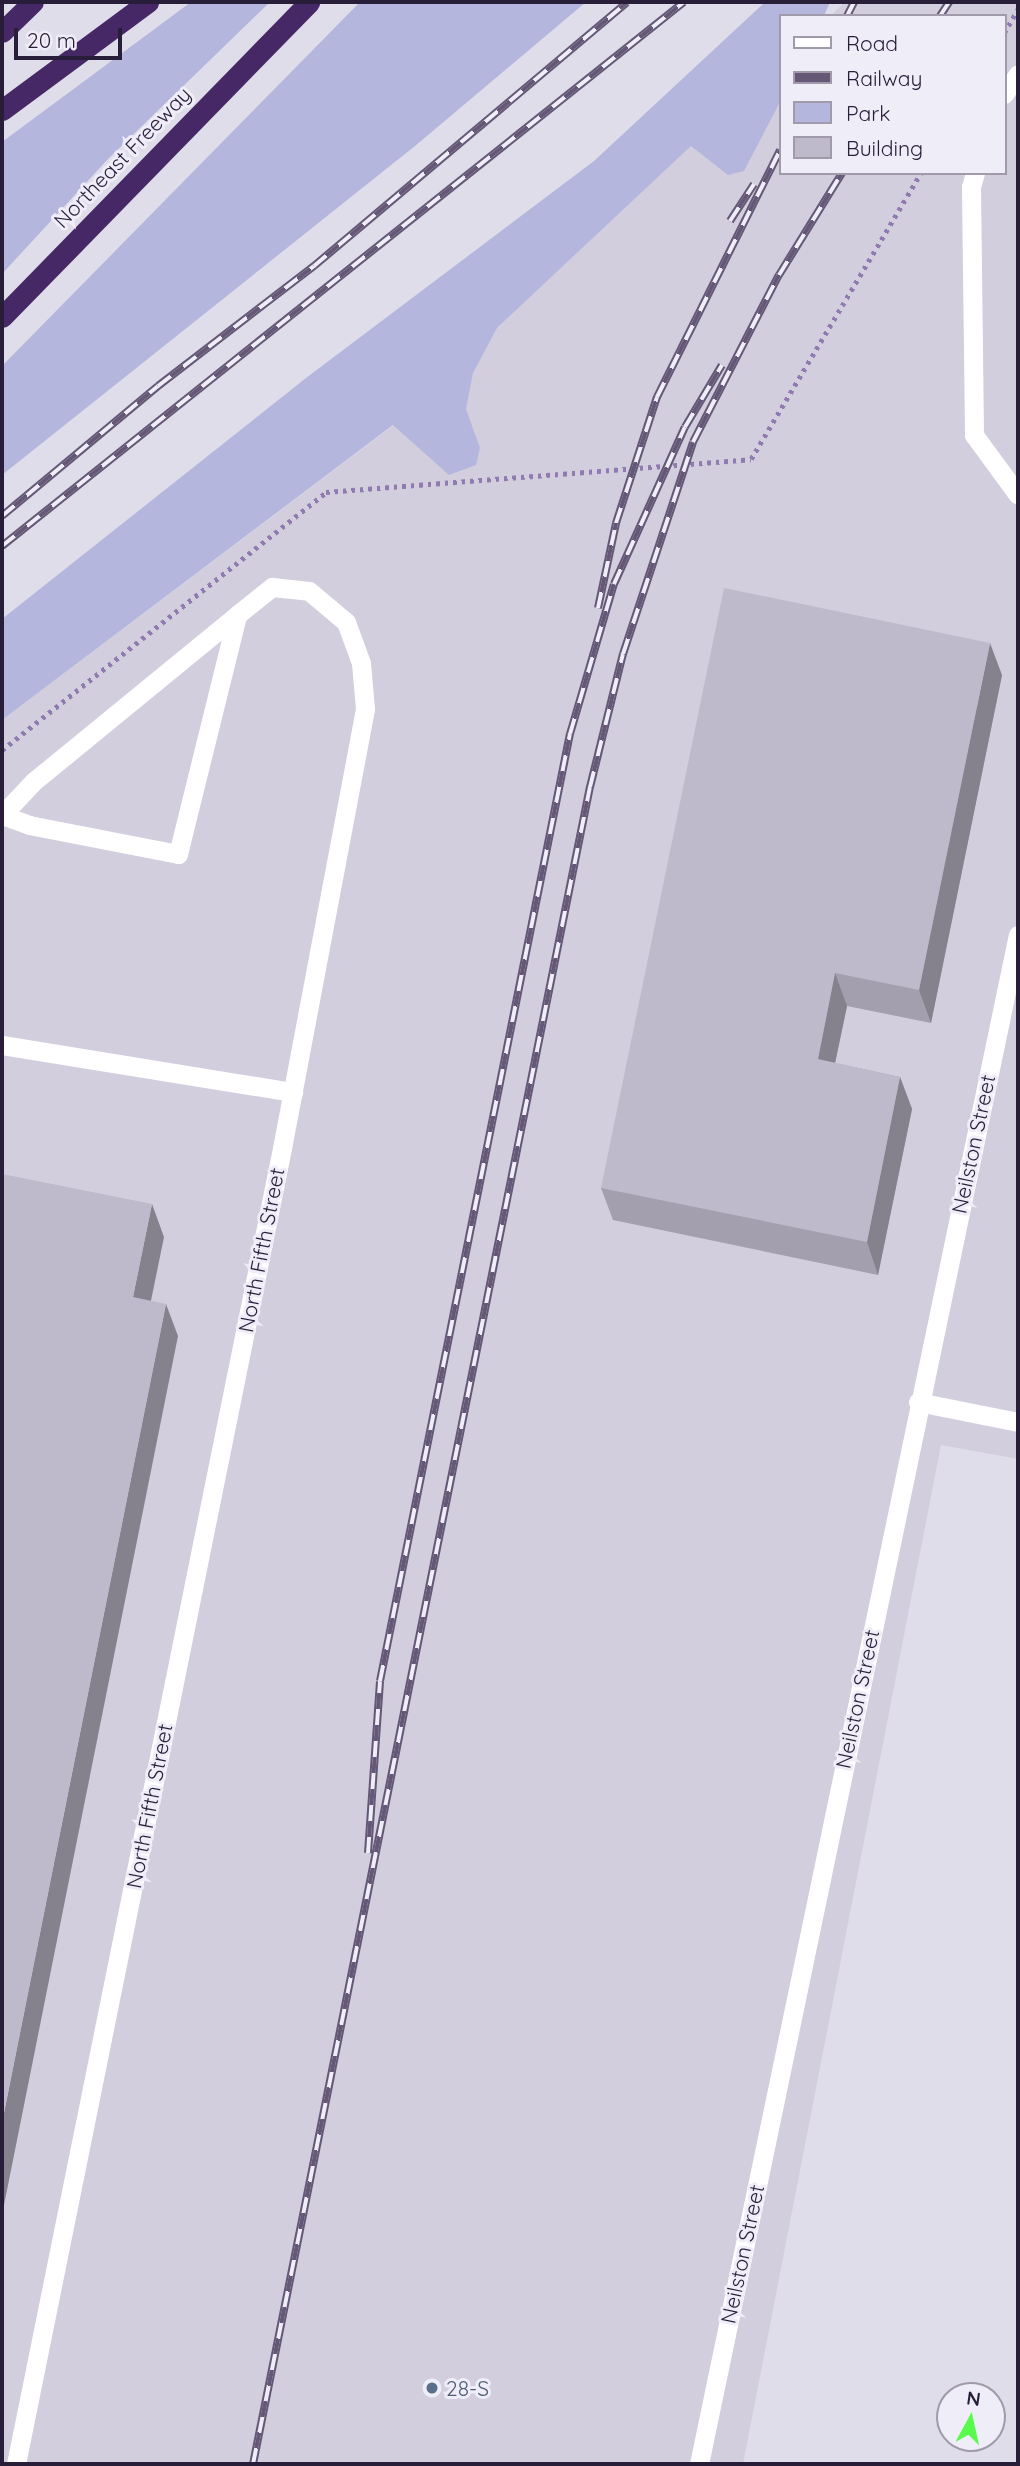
<!DOCTYPE html>
<html>
<head>
<meta charset="utf-8">
<style>
	body { margin:0 }
	#map { position:relative; width:1020px; height:2466px; overflow:hidden; background:#e0ddea; font-family:Quicksand,sans-serif }
	div>[style] { position:absolute }
	[style*='--x'] { left:calc(var(--x)*1px); top:calc(var(--y)*1px); width:calc(var(--w)*1px); rotate:calc(var(--a)*1deg) }
	.built>* { inset:0; background:#d2cede }
	.green>* { inset:0; background:#b4b6dd }
	.path>* { height:4.5px; margin-top:-2.25px; transform-origin:0; background:repeating-linear-gradient(90deg,#8f7baf 0 3.5px,transparent 0 8.5px) }
	.service>* { height:19px; margin:-9.5px; padding:0 9.5px; transform-origin:9.5px; border-radius:9.5px; background:#fff }
	.minor>* { height:19px; margin:-9.5px; padding:0 9.5px; transform-origin:9.5px; border-radius:9.5px; background:#fff }
	.motorway>* { height:21px; margin:-10.5px; padding:0 10.5px; transform-origin:10.5px; border-radius:10.5px; background:#462867 }
	.rail>* { height:8px; margin-top:-4px; transform-origin:0; background:repeating-linear-gradient(90deg,#efedf7 0 16px,#645876 0 32px); box-sizing:border-box; border-block:2px solid #645876 }
	.wall>* { inset:0; background:#a39faf }
	.shaded-wall>* { inset:0; background:#85828e }
	.building>* { inset:0; background:#beb9cb }
	.dots>* { width:19px; height:19px; translate:-50% -50%; box-sizing:border-box; border:4px solid #efedf7; border-radius:50% }
	span { translate:-50% -50%; white-space:nowrap; text-align:center; line-height:1.15; -webkit-text-stroke:6px #efedf7; paint-order:stroke }
	.street-label { font-size:21px; color:#291e3a }
	.service-label { font-size:21px; color:#4e5e75 }
	.left { translate:0 -50%; text-align:left }
	.frame { position:absolute; inset:0; border:4px solid #291e3a; pointer-events:none }
	.legend { position:absolute; left:779px; top:14px; width:228px; height:161px; box-sizing:border-box; background:#efedf7; border:2px solid #a09aab; margin:0; padding:9px 12px; list-style:none; font-size:21px; color:#291e3a }
	.legend li { display:flex; align-items:center; gap:14px; height:35px }
	.legend b { width:35px; border:2px solid #a09aab }
	.north { position:absolute; left:936px; top:2382px; width:70px; height:70px; box-sizing:border-box; background:#efedf7; border:2px solid #a09aab; border-radius:50%; rotate:8deg; font-size:19px; font-weight:700; line-height:28px; text-align:center; color:#291e3a }
	.north::after { content:''; display:block; margin:auto; width:24px; height:32px; background:#58fa4b; clip-path:polygon(50% 0,100% 100%,50% 72%,0 100%) }
	.scale { position:absolute; left:14px; top:28px; width:108px; height:32px; box-sizing:border-box; border:4px solid #291e3a; border-top:0; padding-left:9px; font-size:21px; line-height:24px; white-space:nowrap; color:#291e3a; -webkit-text-stroke:5px #efedf7; paint-order:stroke }
</style>
</head>
<body>
<div id="map">
	<div class="built">
		<i style="clip-path:polygon(845px 2px,1018px 2px,1018px 1459px,941px 1445px,743px 2464px,2px 2464px,2px 720px,394px 425px,780px 62px,780px 173px,1004px 173px,1004px 16px,830px 16px)"></i>
	</div>
	<div class="green">
		<i style="clip-path:polygon(191px 2px,270px 2px,108px 159px,2px 274px,2px 142px)"></i>
		<i style="clip-path:polygon(360px 2px,586px 2px,415px 146px,2px 475px,2px 366px)"></i>
		<i style="clip-path:polygon(765px 2px,830px 2px,824px 16px,780px 16px,780px 102px,744px 171px,728px 175px,691px 146px,497px 328px,473px 373px,466px 409px,480px 448px,476px 465px,449px 475px,393px 425px,2px 720px,2px 619px,306px 378px,594px 161px)"></i>
	</div>
	<div class="path">
		<i style="--x:1004;--y:33;--w:28;--a:-60"></i>
		<i style="--x:2;--y:750;--w:414;--a:-38.5"></i>
		<i style="--x:326;--y:492;--w:426;--a:-4.4"></i>
		<i style="--x:751;--y:459;--w:333;--a:-59.3"></i>
	</div>
	<div class="service">
		<i style="--x:1004;--y:94;--w:24;--a:-55"></i>
		<i style="--x:975;--y:173;--w:15;--a:106"></i>
		<i style="--x:971;--y:187;--w:248;--a:89.3"></i>
		<i style="--x:974;--y:435;--w:74;--a:53.7"></i>
		<i style="--x:237;--y:615;--w:262;--a:140.7"></i>
		<i style="--x:34;--y:781;--w:47;--a:133.3"></i>
		<i style="--x:2;--y:815;--w:29;--a:20"></i>
		<i style="--x:29;--y:825;--w:152;--a:11"></i>
		<i style="--x:178;--y:854;--w:246;--a:-76.1"></i>
		<i style="--x:237;--y:615;--w:45;--a:-38.7"></i>
		<i style="--x:272;--y:587;--w:37;--a:6"></i>
		<i style="--x:309;--y:591;--w:48;--a:40"></i>
		<i style="--x:346;--y:622;--w:44;--a:69.9"></i>
		<i style="--x:361;--y:663;--w:46;--a:85"></i>
		<i style="--x:365;--y:709;--w:447;--a:100.7"></i>
		<i style="--x:2;--y:1045;--w:295;--a:9.2"></i>
	</div>
	<div class="minor">
		<i style="--x:918;--y:1402;--w:102;--a:11.3"></i>
		<i style="--x:16;--y:2464;--w:1343;--a:-78.57"></i>
		<i style="--x:699;--y:2464;--w:1562;--a:-78.22"></i>
	</div>
	<div class="motorway">
		<i style="--x:2;--y:32;--w:43;--a:-44.1"></i>
		<i style="--x:2;--y:110;--w:182;--a:-36.5"></i>
		<i style="--x:2;--y:317;--w:440;--a:-45.7"></i>
	</div>
	<div class="rail">
		<i style="--x:847;--y:16;--w:16;--a:-63"></i>
		<i style="--x:940;--y:16;--w:17;--a:-57"></i>
		<i style="--x:730;--y:221;--w:44;--a:-57"></i>
		<i style="--x:2;--y:516;--w:203;--a:-39.8"></i>
		<i style="--x:158;--y:386;--w:197;--a:-37.6"></i>
		<i style="--x:314;--y:266;--w:409;--a:-40.1"></i>
		<i style="--x:2;--y:546;--w:872;--a:-38.58"></i>
		<i style="--x:598;--y:608;--w:87;--a:-78"></i>
		<i style="--x:616;--y:523;--w:133;--a:-72"></i>
		<i style="--x:657;--y:397;--w:276;--a:-63.5"></i>
		<i style="--x:368;--y:1853;--w:172;--a:-86"></i>
		<i style="--x:380;--y:1681;--w:966;--a:-78.66"></i>
		<i style="--x:570;--y:734;--w:156;--a:-73.7"></i>
		<i style="--x:614;--y:584;--w:172;--a:-65.7"></i>
		<i style="--x:685;--y:427;--w:72;--a:-59.2"></i>
		<i style="--x:253;--y:2464;--w:1711;--a:-78.64"></i>
		<i style="--x:590;--y:787;--w:137;--a:-76.1"></i>
		<i style="--x:623;--y:654;--w:223;--a:-71.7"></i>
		<i style="--x:693;--y:442;--w:188;--a:-62.8"></i>
		<i style="--x:779;--y:275;--w:120;--a:-58.3"></i>
	</div>
	<div class="wall">
		<i style="clip-path:polygon(1002px 675px,931px 1023px,847px 1006px,835px 1063px,900px 1077px,912px 1109px,878px 1275px,613px 1220px,601px 1188px)"></i>
	</div>
	<div class="shaded-wall">
		<i style="clip-path:polygon(990px 643px,1002px 675px,931px 1023px,919px 990px)"></i>
		<i style="clip-path:polygon(835px 973px,847px 1006px,829px 1092px,818px 1059px)"></i>
		<i style="clip-path:polygon(900px 1077px,912px 1109px,878px 1275px,867px 1242px)"></i>
		<i style="clip-path:polygon(152px 1204px,164px 1237px,145px 1330px,133px 1297px)"></i>
		<i style="clip-path:polygon(166px 1304px,178px 1336px,2px 2215px,2px 2123px)"></i>
	</div>
	<div class="building">
		<i style="clip-path:polygon(724px 588px,990px 643px,919px 990px,835px 973px,818px 1059px,900px 1077px,867px 1242px,601px 1188px)"></i>
		<i style="clip-path:polygon(2px 1174px,152px 1204px,133px 1297px,166px 1304px,2px 2123px)"></i>
	</div>
	<div class="dots">
		<i style="left:432px;top:2388px;background:#5c6f8a"></i>
	</div>
	<div class="street-label">
		<span style="left:122px;top:157px;rotate:-46deg">Northeast Freeway</span>
		<span style="left:973px;top:1144px;rotate:-78deg">Neilston Street</span>
		<span style="left:261px;top:1250px;rotate:-79deg">North Fifth Street</span>
		<span style="left:857px;top:1699px;rotate:-78deg">Neilston Street</span>
		<span style="left:149px;top:1806px;rotate:-79deg">North Fifth Street</span>
		<span style="left:742px;top:2254px;rotate:-78deg">Neilston Street</span>
	</div>
	<div class="service-label">
		<span class="left" style="left:446px;top:2388px">28-S</span>
	</div>
	<div class="frame"></div>
	<ul class="legend">
	<li><b style="height:9px;background:#fff"></b>Road</li>
	<li><b style="height:9px;background:#645876"></b>Railway</li>
	<li><b style="height:19px;background:#b4b6dd"></b>Park</li>
	<li><b style="height:19px;background:#beb9cb"></b>Building</li>
	</ul>
	<div class="north">N</div>
	<div class="scale">20 m</div>
</div>
</body>
</html>
